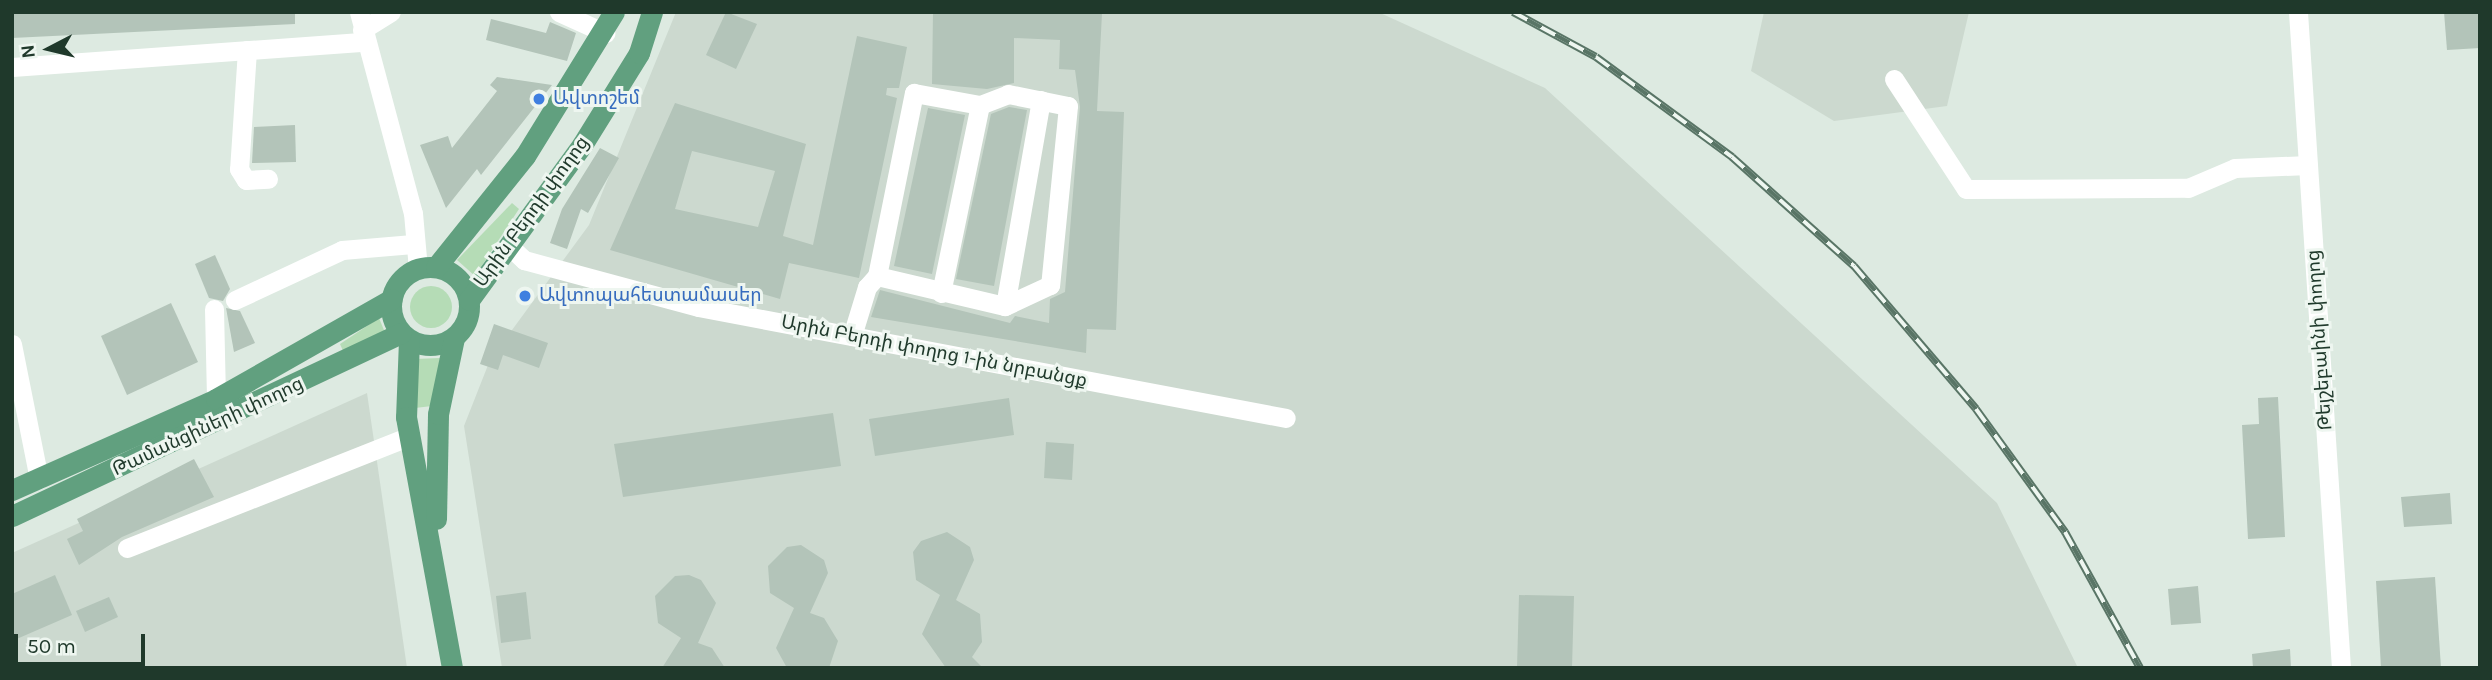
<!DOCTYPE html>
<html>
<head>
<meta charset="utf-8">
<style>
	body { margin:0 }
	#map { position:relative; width:2492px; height:680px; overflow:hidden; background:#ddeae1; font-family:Karla,"Noto Sans Armenian",sans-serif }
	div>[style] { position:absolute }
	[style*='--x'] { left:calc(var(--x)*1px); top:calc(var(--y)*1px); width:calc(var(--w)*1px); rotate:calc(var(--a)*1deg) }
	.built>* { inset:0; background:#ccd9cf }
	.green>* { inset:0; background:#b5dcb6 }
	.round { border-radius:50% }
	.building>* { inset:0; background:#b3c4b9 }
	.minor>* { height:19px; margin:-9.5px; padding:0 9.5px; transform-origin:9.5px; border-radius:9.5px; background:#fff }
	.major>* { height:21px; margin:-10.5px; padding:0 10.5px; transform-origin:10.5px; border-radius:10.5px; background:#61a07f }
	.major>.ring { margin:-10.5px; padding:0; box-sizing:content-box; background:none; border:21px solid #61a07f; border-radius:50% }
	.rail>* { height:8px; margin-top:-4px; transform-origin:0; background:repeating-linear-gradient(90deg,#eef6f0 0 16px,#597566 0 32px); box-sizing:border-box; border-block:2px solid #597566 }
	.dots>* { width:19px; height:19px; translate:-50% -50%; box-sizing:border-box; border:4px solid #eef6f0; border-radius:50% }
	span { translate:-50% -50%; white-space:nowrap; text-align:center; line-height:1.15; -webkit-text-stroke:6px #eef6f0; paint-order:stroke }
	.shop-label { font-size:19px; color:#366cbe }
	.left { translate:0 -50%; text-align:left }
	.street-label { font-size:19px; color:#1f392b }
	.frame { position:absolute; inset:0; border:14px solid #1f392b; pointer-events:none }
	.north { position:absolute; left:14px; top:14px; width:70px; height:70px; -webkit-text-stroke:5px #eef6f0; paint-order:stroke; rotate:263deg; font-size:19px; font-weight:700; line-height:28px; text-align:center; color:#1f392b }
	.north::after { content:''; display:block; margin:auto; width:24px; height:32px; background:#1f392b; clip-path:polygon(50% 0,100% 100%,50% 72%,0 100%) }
	.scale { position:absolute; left:14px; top:634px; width:131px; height:32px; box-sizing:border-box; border:4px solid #1f392b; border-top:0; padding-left:9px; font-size:21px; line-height:24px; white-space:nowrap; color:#1f392b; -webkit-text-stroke:5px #eef6f0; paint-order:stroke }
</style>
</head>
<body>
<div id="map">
	<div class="built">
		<i style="clip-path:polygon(676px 12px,1378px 12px,1545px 88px,1997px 503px,2078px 668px,502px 668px,464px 426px,490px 360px,589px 225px)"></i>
		<i style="clip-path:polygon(1764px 12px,1969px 12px,1947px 106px,1834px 121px,1751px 71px)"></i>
		<i style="clip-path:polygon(367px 393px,407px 668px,12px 668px,12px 553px)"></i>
	</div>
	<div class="green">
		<i style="clip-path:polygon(512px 203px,519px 209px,475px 276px,457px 260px)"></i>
		<i class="round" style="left:410px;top:286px;width:42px;height:42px"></i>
		<i style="clip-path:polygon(379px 318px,386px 335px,344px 353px,340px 344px)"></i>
		<i style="clip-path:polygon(440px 358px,432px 406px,415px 408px,415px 359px)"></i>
	</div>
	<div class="building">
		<i style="clip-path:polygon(12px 12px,295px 12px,295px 24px,12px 38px)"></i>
		<i style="clip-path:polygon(726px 12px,757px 24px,736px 69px,706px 55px)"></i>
		<i style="clip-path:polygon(933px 12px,1102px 13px,1097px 111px,1124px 112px,1116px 330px,1087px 329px,1086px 353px,871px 317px,880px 290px,1010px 323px,1015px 316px,1049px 323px,1050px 299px,1065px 292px,1080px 107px,1075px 70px,1059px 69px,1060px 40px,1014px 38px,1014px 83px,987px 89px,932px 84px)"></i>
		<i style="clip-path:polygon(2444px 12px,2480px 12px,2480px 48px,2447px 50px)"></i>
		<i style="clip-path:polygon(491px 19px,546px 33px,550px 22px,576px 33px,567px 61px,486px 40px)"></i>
		<i style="clip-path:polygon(evenodd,857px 36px,907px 47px,899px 88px,887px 88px,886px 95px,897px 98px,859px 278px,789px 263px,780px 299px,610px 250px,675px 103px,806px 144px,783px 236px,813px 245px,857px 36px,692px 151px,775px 171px,758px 227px,675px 209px,692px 151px)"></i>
		<i style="clip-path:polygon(497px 77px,552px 85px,481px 175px,477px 169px,446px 208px,420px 145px,448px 136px,452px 148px,497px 91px,490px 85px)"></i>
		<i style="clip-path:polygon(1009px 107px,1027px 110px,994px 286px,956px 279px,991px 114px)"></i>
		<i style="clip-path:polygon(928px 108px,965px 115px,932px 274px,894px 266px)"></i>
		<i style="clip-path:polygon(295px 125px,296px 162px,252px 163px,254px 127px)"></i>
		<i style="clip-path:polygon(600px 148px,619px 158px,588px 213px,581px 209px,567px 249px,550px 243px,562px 209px)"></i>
		<i style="clip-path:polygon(215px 255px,230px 289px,223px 301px,209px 298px,195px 264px)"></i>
		<i style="clip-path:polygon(171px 303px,198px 362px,127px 395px,101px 336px)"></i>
		<i style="clip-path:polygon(226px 308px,240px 311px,255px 343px,234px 352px)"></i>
		<i style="clip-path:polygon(494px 324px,548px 343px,539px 368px,503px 355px,498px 370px,480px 364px)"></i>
		<i style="clip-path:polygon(2278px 397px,2285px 537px,2248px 539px,2242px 425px,2259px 424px,2258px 398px)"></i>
		<i style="clip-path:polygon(1009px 398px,1014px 435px,875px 456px,869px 419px)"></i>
		<i style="clip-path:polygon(833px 413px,841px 466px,623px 497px,614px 444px)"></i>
		<i style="clip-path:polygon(1046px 442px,1074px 444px,1072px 480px,1044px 478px)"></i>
		<i style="clip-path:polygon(194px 459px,214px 497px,122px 537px,79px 565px,67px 539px,83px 531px,77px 519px)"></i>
		<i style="clip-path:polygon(2450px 493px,2452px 524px,2404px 527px,2401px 497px)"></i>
		<i style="clip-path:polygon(947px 532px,970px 547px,974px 560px,956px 600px,980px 614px,982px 642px,972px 657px,983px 668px,946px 668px,922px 634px,940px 595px,916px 580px,913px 552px,921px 541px)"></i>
		<i style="clip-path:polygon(801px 545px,824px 560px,828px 573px,810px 613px,824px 618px,838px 641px,829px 668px,787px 668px,776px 648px,794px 608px,770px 593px,768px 566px,787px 547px)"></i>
		<i style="clip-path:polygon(55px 575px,72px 615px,12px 641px,12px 594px)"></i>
		<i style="clip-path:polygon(689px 575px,701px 580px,716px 603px,698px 643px,712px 648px,725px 668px,662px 668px,681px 638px,658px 623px,655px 596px,675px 576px)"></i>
		<i style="clip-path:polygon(2435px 577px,2441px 668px,2381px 668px,2376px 581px)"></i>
		<i style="clip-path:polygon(2198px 586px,2201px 623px,2171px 625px,2168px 589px)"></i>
		<i style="clip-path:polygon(526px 592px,531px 639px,501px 643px,496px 596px)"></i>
		<i style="clip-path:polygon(1519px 595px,1574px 596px,1572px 668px,1517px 668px)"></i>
		<i style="clip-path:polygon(109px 597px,118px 617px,85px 632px,76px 611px)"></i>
		<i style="clip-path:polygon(2290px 649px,2291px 668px,2253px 668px,2252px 654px)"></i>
	</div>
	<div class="minor">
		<i style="--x:359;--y:12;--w:208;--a:75"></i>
		<i style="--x:413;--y:213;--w:56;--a:84.9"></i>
		<i style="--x:559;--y:12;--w:51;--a:24.5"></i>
		<i style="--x:2298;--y:12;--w:657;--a:86.25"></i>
		<i style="--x:362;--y:30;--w:34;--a:-32"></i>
		<i style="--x:247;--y:50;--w:119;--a:93.8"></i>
		<i style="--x:239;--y:169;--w:13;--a:58"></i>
		<i style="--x:246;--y:180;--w:22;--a:-3"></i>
		<i style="--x:12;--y:67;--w:353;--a:-4.1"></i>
		<i style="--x:1894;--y:79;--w:131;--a:56.8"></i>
		<i style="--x:1966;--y:189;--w:222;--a:-0.3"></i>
		<i style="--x:2188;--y:188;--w:51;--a:-23.1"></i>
		<i style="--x:2235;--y:168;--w:73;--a:-2.4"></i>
		<i style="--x:509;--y:246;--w:21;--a:43"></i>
		<i style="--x:524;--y:260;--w:180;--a:15.1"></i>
		<i style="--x:698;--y:307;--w:598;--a:10.69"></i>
		<i style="--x:877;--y:276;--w:131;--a:13.2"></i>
		<i style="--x:1005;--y:306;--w:209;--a:-80.1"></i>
		<i style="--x:941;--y:293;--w:192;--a:-78.3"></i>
		<i style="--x:235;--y:300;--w:118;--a:-25"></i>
		<i style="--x:342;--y:250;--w:71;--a:-4.8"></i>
		<i style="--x:214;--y:309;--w:90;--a:88.7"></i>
		<i style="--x:852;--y:336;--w:51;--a:-73"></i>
		<i style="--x:867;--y:287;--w:15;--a:-48"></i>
		<i style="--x:877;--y:276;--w:187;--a:-78.6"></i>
		<i style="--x:914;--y:93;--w:67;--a:10.3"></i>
		<i style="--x:980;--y:105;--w:30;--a:-21"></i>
		<i style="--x:1008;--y:94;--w:61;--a:11.3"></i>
		<i style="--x:1068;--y:106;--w:180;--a:95.7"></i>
		<i style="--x:1050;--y:285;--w:50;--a:155"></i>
		<i style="--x:12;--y:344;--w:138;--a:78.7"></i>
		<i style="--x:127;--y:548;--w:304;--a:-21.6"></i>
	</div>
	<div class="major">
		<i class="ring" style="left:391px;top:267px;width:57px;height:57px"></i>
		<i style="--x:436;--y:267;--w:142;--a:-51.3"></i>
		<i style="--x:525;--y:156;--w:169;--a:-58.3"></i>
		<i style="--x:469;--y:300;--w:192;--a:-53.9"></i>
		<i style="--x:582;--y:145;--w:108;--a:-58.2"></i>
		<i style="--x:639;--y:53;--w:43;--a:-72.4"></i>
		<i style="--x:409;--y:340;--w:77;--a:92.2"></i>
		<i style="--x:406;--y:417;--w:255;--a:79.6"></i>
		<i style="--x:12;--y:490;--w:223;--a:-24"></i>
		<i style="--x:216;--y:399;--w:202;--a:-29.6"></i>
		<i style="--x:12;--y:516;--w:430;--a:-25.2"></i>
		<i style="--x:436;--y:519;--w:105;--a:-88.9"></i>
		<i style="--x:438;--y:414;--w:78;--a:-78.1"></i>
	</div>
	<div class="rail">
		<i style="--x:1513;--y:12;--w:94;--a:28.5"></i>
		<i style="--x:1596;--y:57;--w:169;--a:36.3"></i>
		<i style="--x:1732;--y:157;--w:164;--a:41.8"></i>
		<i style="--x:1854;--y:266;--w:188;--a:49.5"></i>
		<i style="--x:1976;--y:409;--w:152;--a:54.1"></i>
		<i style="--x:2065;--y:532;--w:155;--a:61.1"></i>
	</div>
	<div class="dots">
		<i style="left:539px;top:99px;background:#3f7fe0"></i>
		<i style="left:525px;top:296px;background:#3f7fe0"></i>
	</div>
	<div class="shop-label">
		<span class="left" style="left:553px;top:99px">Ավտոշեմ</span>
		<span class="left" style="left:539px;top:296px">Ավտոպահեստամասեր</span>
	</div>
	<div class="street-label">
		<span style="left:532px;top:212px;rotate:-54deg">Արին Բերդի փողոց</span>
		<span style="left:2320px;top:340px;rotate:-94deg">Թեյշեբաինի փողոց</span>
		<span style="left:934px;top:352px;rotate:11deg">Արին Բերդի փողոց 1-ին նրբանցք</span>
		<span style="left:208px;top:427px;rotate:-25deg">Թամանցիների փողոց</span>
	</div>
	<div class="frame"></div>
	<div class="north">N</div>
	<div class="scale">50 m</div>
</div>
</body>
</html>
